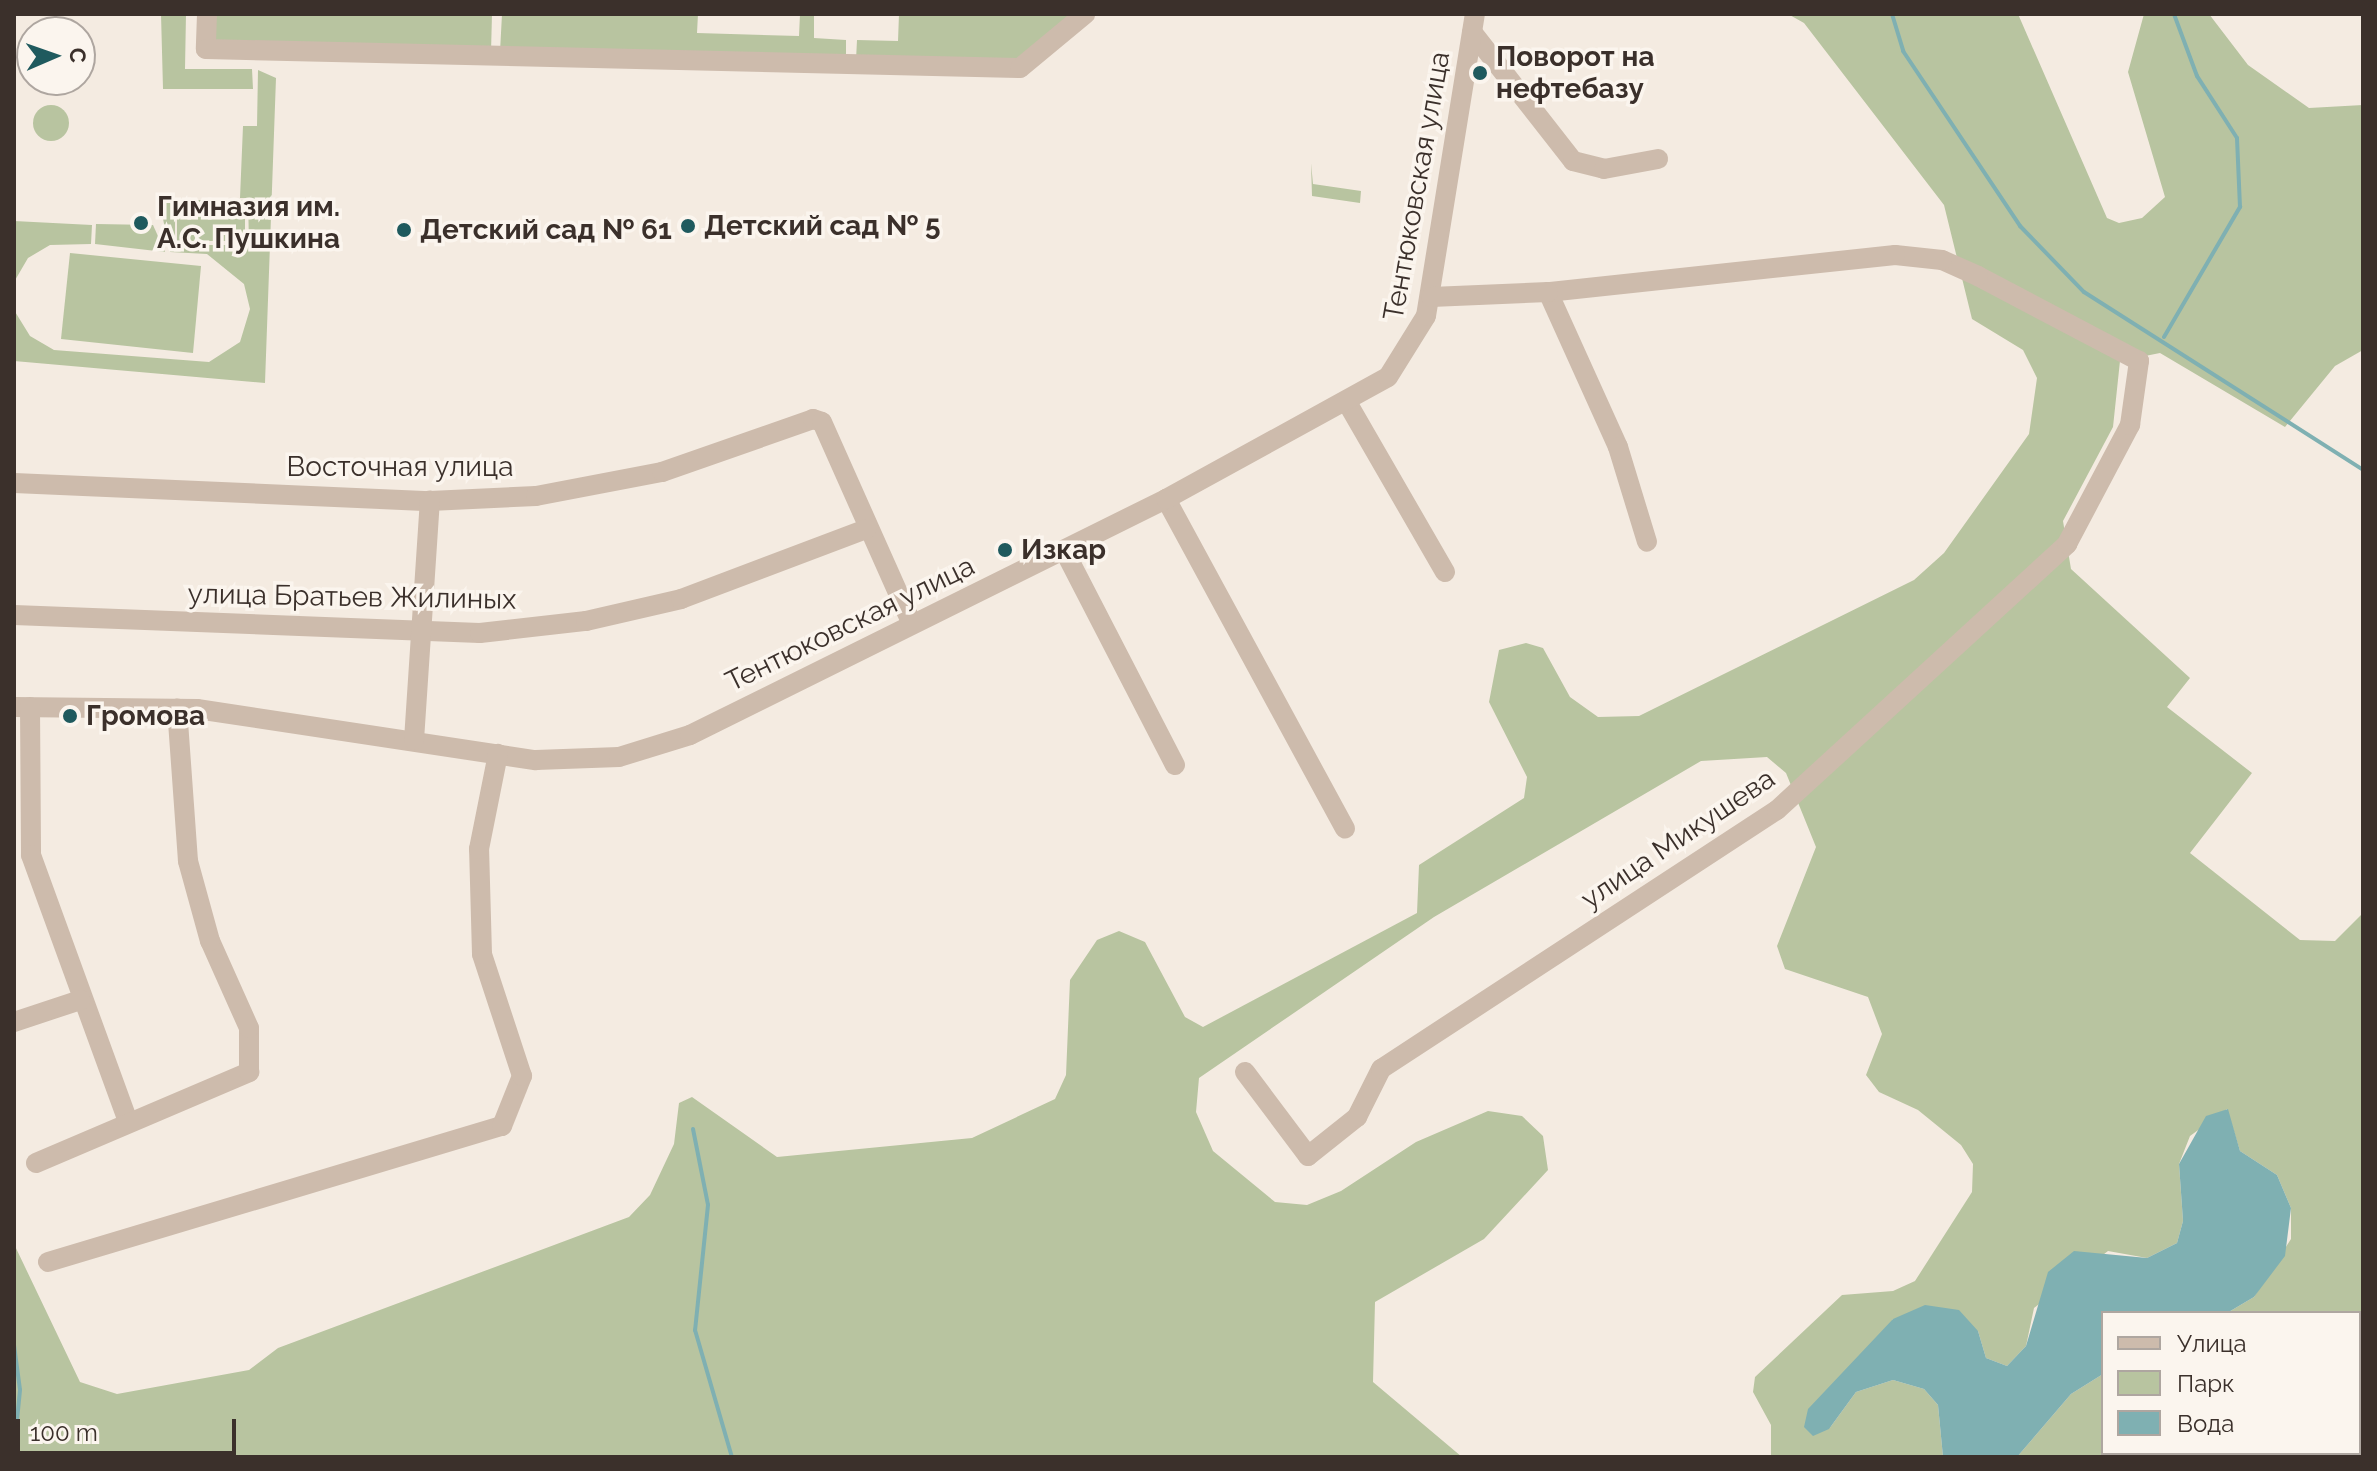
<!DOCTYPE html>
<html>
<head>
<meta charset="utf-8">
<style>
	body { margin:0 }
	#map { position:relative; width:2377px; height:1471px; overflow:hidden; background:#f4ebe1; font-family:Raleway,sans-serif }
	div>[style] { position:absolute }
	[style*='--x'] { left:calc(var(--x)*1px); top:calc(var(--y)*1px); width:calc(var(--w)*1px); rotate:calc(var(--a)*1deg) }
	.green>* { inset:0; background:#b8c4a0 }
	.round { border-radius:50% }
	.water>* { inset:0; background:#7fb0b2 }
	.stream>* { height:4px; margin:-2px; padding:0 2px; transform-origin:2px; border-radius:2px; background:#7fb0b2 }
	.minor>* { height:20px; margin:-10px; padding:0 10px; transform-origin:10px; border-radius:10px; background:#cdbbac }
	.dots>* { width:22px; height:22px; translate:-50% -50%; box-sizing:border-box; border:4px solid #fbf5ee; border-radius:50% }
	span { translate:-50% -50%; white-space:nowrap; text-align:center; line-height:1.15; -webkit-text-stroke:7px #fbf5ee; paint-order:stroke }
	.poi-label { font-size:28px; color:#3b302b; font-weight:700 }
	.left { translate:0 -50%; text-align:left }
	.street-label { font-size:28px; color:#3b302b }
	.frame { position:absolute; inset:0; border:16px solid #3b302b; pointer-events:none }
	.legend { position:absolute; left:2101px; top:1311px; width:260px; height:144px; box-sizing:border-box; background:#fbf5ee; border:2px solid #aea6a0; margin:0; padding:10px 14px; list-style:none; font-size:24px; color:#3b302b }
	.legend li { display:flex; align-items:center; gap:16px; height:40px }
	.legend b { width:40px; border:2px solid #aea6a0 }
	.north { position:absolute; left:16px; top:16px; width:80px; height:80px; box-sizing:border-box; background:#fbf5ee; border:2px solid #aea6a0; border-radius:50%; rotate:88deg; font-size:22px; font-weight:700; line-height:32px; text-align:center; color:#3b302b }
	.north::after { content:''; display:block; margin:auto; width:28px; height:36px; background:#1f5a5e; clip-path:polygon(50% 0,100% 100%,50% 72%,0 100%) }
	.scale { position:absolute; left:16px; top:1419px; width:220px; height:36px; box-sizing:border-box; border:4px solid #3b302b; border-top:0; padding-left:10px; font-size:24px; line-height:28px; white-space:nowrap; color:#3b302b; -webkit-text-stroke:6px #fbf5ee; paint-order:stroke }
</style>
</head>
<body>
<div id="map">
	<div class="green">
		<i style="clip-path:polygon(14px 14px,14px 221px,92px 225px,91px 244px,50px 245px,28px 258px,14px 282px)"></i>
		<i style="clip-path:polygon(161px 14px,186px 14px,185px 69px,252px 69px,253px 89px,163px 89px)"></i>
		<i style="clip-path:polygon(213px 14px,492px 14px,491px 52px,213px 43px)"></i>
		<i style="clip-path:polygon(502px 14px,698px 14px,697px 33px,799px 36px,800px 14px,814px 14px,814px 38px,846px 40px,846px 59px,500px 52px)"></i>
		<i style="clip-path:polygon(899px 14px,1074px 14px,1019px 61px,856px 60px,857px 40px,898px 41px)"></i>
		<i style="clip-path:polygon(1788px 14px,2018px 14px,2107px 218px,2119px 223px,2142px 218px,2165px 197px,2128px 72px,2144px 14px,2209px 14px,2248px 65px,2309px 108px,2363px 105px,2363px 350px,2335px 366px,2285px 427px,2160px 353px,2120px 361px,2113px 427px,2063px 521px,2071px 569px,2190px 678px,2167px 707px,2252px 773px,2190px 853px,2300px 940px,2335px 941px,2363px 913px,2363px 1457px,2017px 1457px,2071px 1394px,2103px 1374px,2103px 1453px,2359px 1453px,2359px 1313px,2227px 1313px,2254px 1297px,2291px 1239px,2291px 1208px,2277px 1175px,2240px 1151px,2227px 1109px,2190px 1136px,2179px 1164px,2183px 1221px,2177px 1243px,2147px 1258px,2108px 1251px,2034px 1308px,2026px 1346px,2007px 1366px,1986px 1358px,1978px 1331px,1893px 1319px,1829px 1429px,1856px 1392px,1893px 1380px,1924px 1389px,1938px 1405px,1943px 1457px,1771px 1457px,1771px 1425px,1753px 1392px,1755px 1377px,1842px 1295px,1893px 1291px,1915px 1281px,1972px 1192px,1973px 1164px,1961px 1145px,1918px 1110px,1879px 1092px,1866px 1075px,1882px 1034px,1868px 997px,1785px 969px,1777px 946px,1816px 847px,1786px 773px,1767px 757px,1701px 761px,1434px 917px,1199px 1078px,1196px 1112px,1213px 1151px,1275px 1202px,1307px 1205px,1341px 1191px,1416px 1142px,1488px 1111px,1522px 1116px,1543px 1136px,1548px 1170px,1484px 1239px,1375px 1302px,1373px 1382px,1462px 1457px,14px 1457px,14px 1244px,80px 1382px,117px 1394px,249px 1370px,278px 1348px,629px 1217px,650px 1195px,674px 1144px,679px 1103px,692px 1097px,777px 1157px,972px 1138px,1055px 1099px,1066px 1075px,1070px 980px,1097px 940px,1119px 931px,1145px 942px,1185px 1017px,1203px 1027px,1417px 913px,1419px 865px,1524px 798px,1527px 777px,1489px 702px,1499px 650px,1526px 643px,1543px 648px,1570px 697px,1598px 717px,1639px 716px,1914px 580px,1944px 553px,2029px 434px,2037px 378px,2023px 350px,1972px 319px,1944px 205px,1804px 23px)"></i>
		<i style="clip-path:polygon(258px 70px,276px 78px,265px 383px,14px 361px,14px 310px,30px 336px,54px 350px,209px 362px,240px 342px,250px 309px,244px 284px,207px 254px,170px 252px,159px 200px,175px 200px,175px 245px,249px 245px,248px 198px,240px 198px,243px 126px,257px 126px)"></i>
		<i class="round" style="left:33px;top:105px;width:36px;height:36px"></i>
		<i style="clip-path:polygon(1311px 163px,1313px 184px,1361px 191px,1360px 203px,1312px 196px)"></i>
		<i style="clip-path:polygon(177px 200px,245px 200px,245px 241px,177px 241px)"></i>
		<i style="clip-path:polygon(96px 224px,153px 225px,165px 252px,95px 244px)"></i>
		<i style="clip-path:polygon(70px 253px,201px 266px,193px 353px,61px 339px)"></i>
	</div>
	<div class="water">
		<i style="clip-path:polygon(2228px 1109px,2240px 1151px,2277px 1175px,2291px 1208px,2285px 1256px,2254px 1297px,2227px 1313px,2103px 1313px,2103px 1374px,2071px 1394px,2017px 1457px,1943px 1457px,1938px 1405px,1924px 1389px,1893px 1380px,1856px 1392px,1829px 1429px,1813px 1436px,1804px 1427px,1808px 1409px,1893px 1319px,1925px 1305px,1959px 1310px,1978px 1331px,1986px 1358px,2007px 1366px,2026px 1346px,2048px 1272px,2074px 1251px,2147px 1258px,2177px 1243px,2183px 1221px,2179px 1164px,2206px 1116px)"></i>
	</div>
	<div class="stream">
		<i style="--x:1892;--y:14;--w:39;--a:73"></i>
		<i style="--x:1903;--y:51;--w:211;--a:56.2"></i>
		<i style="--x:2020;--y:226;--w:92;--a:45.9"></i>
		<i style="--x:2084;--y:292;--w:331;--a:32.5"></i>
		<i style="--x:2164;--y:337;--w:151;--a:-59.7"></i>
		<i style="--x:2240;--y:207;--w:69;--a:-92.5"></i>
		<i style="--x:2237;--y:138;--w:74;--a:-122.8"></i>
		<i style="--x:2197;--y:76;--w:66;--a:-110.4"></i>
		<i style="--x:693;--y:1129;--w:77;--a:78.8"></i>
		<i style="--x:708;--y:1205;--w:126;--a:95.9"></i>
		<i style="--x:695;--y:1330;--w:132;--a:73.8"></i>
		<i style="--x:14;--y:1345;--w:45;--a:82.4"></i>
		<i style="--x:20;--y:1390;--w:60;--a:95.7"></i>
	</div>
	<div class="minor">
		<i style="--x:207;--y:14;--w:35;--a:92"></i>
		<i style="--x:206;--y:49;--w:814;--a:1.34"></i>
		<i style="--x:1020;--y:68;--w:85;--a:-39.7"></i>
		<i style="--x:1472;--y:32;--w:164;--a:51.9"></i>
		<i style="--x:1573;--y:161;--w:32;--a:14"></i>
		<i style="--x:1604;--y:169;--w:55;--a:-10.5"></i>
		<i style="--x:1548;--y:292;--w:170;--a:65.7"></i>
		<i style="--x:1618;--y:447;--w:99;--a:73"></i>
		<i style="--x:1348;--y:404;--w:194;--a:60"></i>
		<i style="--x:14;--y:483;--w:416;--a:2.5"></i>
		<i style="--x:430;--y:501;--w:106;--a:-2.7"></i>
		<i style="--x:536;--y:496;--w:128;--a:-10.8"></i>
		<i style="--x:662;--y:472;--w:160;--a:-19.3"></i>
		<i style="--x:813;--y:419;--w:9;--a:18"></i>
		<i style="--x:822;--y:422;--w:221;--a:66"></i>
		<i style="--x:1166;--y:499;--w:375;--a:61.5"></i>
		<i style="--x:1064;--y:550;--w:242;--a:62.7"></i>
		<i style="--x:14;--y:615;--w:466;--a:2.2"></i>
		<i style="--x:480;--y:633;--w:107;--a:-6.5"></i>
		<i style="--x:586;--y:621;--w:98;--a:-13"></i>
		<i style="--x:681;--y:599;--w:198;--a:-20.7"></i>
		<i style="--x:14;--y:707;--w:183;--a:0.6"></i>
		<i style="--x:197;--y:709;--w:343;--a:8.6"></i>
		<i style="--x:536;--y:760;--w:83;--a:-2.1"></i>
		<i style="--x:619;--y:757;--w:74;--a:-17.2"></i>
		<i style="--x:690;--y:735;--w:531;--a:-26.37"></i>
		<i style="--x:1166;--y:499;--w:253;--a:-28.8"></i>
		<i style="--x:1388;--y:377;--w:72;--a:-58.1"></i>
		<i style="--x:1426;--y:316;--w:306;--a:-80.8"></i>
		<i style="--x:30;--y:707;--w:148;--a:89.6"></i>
		<i style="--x:31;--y:855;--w:283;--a:70"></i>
		<i style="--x:414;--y:740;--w:240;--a:-86.2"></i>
		<i style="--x:14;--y:1022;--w:70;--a:-18.4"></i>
		<i style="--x:1245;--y:1072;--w:105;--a:53.1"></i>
		<i style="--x:1308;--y:1156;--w:63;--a:-38.5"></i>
		<i style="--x:1357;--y:1117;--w:54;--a:-63.4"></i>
		<i style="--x:1381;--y:1069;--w:473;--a:-33.2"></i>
		<i style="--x:1777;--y:810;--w:394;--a:-42.5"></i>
		<i style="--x:2067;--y:544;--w:135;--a:-62.1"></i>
		<i style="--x:2130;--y:425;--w:65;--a:-82"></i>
		<i style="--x:2139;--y:361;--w:182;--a:-152.2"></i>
		<i style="--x:1978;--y:276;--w:39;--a:-156"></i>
		<i style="--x:1942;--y:260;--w:47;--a:-173.9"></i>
		<i style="--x:1895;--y:255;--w:349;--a:173.9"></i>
		<i style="--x:1548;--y:292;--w:117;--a:177.6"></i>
		<i style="--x:36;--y:1163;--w:232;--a:-23.1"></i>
		<i style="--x:249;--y:1072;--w:44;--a:-90"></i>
		<i style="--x:249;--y:1028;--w:95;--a:-114.1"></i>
		<i style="--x:210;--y:941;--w:83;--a:-105.4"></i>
		<i style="--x:188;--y:861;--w:153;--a:-94.1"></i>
		<i style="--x:48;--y:1262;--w:474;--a:-16.7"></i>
		<i style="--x:502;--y:1126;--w:54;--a:-68.2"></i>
		<i style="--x:522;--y:1076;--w:128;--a:-108.2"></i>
		<i style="--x:482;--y:954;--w:105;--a:-91.6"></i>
		<i style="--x:479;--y:849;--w:97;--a:-78.7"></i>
	</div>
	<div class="dots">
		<i style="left:1480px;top:73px;background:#1f5a5e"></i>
		<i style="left:141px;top:223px;background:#1f5a5e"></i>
		<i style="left:688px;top:226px;background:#1f5a5e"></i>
		<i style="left:404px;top:230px;background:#1f5a5e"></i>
		<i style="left:1005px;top:550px;background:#1f5a5e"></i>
		<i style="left:70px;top:716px;background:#1f5a5e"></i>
	</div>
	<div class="poi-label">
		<span class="left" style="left:1496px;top:73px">Поворот на<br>нефтебазу</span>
		<span class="left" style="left:157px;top:223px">Гимназия им.<br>А.С. Пушкина</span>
		<span class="left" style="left:704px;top:226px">Детский сад № 5</span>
		<span class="left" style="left:420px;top:230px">Детский сад № 61</span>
		<span class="left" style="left:1021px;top:550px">Изкар</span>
		<span class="left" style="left:86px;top:716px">Громова</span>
	</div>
	<div class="street-label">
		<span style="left:1417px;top:186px;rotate:-80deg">Тентюковская улица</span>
		<span style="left:400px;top:467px">Восточная улица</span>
		<span style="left:352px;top:597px;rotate:1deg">улица Братьев Жилиных</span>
		<span style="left:850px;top:624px;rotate:-26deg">Тентюковская улица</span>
		<span style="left:1678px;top:839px;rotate:-34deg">улица Микушева</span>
	</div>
	<div class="frame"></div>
	<ul class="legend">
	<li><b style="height:10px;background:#cdbbac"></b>Улица</li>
	<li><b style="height:22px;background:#b8c4a0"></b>Парк</li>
	<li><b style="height:22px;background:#7fb0b2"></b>Вода</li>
	</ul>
	<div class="north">С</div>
	<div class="scale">100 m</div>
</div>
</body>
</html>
